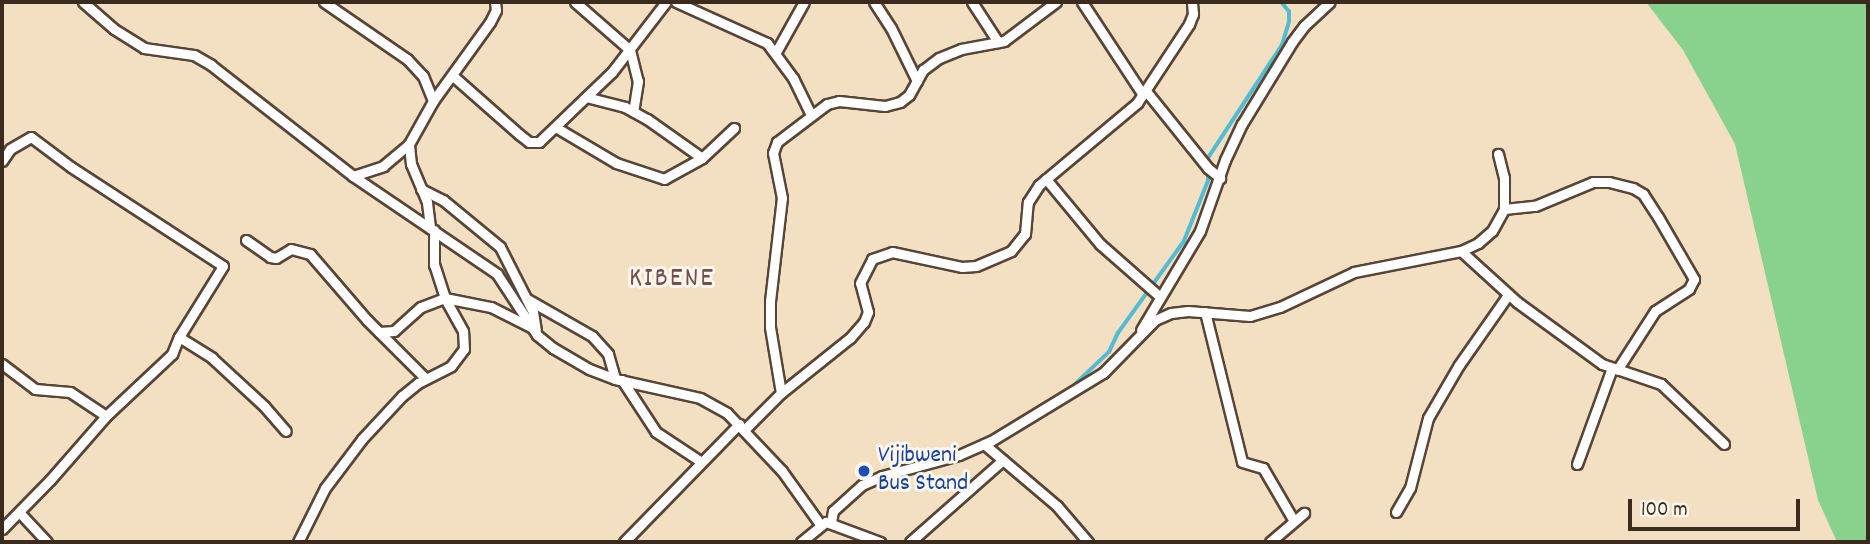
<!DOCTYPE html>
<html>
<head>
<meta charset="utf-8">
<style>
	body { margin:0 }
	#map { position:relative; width:1870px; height:544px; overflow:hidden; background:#f3dfc2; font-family:Dekko,sans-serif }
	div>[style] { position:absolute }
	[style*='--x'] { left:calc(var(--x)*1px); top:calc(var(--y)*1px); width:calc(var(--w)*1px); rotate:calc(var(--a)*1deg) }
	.green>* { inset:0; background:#89d28e }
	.stream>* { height:3.5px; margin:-1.75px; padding:0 1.75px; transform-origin:1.75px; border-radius:1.75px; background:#54bcd2 }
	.roads { filter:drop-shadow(2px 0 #574537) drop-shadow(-2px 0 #574537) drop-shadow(0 2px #574537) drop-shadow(0 -2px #574537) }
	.minor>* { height:9px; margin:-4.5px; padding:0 4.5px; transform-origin:4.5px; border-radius:4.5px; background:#fff }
	.dots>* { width:19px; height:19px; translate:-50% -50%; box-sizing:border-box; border:4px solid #fbf7ec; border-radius:50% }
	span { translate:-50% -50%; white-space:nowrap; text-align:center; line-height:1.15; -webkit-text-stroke:6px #fbf7ec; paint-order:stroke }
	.transit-label { font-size:24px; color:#164399 }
	.left { translate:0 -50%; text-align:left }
	.quarter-label { font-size:28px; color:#754e4f; letter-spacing:2px }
	.frame { position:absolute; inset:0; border:4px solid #3b2a1e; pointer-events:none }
	.scale { position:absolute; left:1628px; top:499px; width:172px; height:32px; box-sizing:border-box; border:4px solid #3b2a1e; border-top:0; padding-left:9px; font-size:21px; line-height:24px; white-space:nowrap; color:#3b2a1e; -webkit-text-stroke:5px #fbf7ec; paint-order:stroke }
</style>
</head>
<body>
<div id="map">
	<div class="green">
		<i style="clip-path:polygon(1646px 2px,1868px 2px,1868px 542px,1837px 542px,1818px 500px,1735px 144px,1683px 50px)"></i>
	</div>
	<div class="stream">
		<i style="--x:1070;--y:389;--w:54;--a:-43.5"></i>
		<i style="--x:1109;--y:352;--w:21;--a:-65"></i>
		<i style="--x:1118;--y:333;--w:113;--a:-54.3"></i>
		<i style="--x:1184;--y:241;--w:65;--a:-68.2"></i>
		<i style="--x:1208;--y:181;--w:23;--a:-90"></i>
		<i style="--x:1208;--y:158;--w:135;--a:-56.8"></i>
		<i style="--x:1282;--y:45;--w:24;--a:-73"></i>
		<i style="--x:1289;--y:22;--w:10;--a:-90"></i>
		<i style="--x:1289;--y:12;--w:13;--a:-129"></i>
	</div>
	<div class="roads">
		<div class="minor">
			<i style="--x:83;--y:2;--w:41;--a:41.1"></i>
			<i style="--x:114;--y:29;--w:36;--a:32"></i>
			<i style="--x:144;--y:48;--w:50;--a:8"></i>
			<i style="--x:194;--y:55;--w:20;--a:30"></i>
			<i style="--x:211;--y:65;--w:180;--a:38"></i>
			<i style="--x:353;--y:176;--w:174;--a:34.2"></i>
			<i style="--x:497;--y:274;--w:73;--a:56.7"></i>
			<i style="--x:537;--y:335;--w:21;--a:39"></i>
			<i style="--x:553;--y:348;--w:42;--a:30.3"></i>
			<i style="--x:589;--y:369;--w:28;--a:21"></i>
			<i style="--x:615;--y:379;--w:87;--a:12.6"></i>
			<i style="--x:700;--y:398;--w:31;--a:29"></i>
			<i style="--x:727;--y:413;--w:80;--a:46.5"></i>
			<i style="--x:782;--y:471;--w:65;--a:54.4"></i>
			<i style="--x:324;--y:2;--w:101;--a:34.5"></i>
			<i style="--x:407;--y:59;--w:23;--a:47"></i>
			<i style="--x:423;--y:76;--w:27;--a:68"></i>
			<i style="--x:575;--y:2;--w:73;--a:41.1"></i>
			<i style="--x:630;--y:50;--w:32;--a:76"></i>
			<i style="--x:638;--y:81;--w:31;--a:99"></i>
			<i style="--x:676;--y:2;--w:100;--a:24.3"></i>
			<i style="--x:767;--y:43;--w:44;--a:53.4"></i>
			<i style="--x:793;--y:78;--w:39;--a:64"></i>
			<i style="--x:874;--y:2;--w:31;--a:57"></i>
			<i style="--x:891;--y:28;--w:59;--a:63.9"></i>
			<i style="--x:972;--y:2;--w:48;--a:57"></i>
			<i style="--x:1082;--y:2;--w:111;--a:56.7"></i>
			<i style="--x:776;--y:52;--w:57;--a:-60.8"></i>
			<i style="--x:453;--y:76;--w:89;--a:41.4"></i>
			<i style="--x:520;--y:135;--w:11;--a:38"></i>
			<i style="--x:529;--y:142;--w:10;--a:0"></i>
			<i style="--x:539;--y:142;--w:101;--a:-43.8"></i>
			<i style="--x:612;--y:72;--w:88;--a:-52.4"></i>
			<i style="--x:1146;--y:91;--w:99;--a:51.2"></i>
			<i style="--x:1208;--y:168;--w:16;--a:40"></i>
			<i style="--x:586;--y:97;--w:40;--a:14.4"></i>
			<i style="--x:625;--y:107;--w:25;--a:29"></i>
			<i style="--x:647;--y:119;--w:67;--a:35.3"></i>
			<i style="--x:557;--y:128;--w:69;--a:30.7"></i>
			<i style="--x:616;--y:163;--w:51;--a:18.4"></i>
			<i style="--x:664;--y:179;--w:43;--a:-28.9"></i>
			<i style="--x:702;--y:158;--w:44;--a:-43.2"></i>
			<i style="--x:2;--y:161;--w:14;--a:-56"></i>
			<i style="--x:10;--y:149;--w:24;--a:-30"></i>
			<i style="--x:31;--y:137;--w:50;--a:36.9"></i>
			<i style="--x:71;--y:167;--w:181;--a:33.1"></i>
			<i style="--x:223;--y:266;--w:84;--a:121.8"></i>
			<i style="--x:353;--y:176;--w:32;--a:-18"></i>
			<i style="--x:383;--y:166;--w:34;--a:-40"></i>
			<i style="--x:1046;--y:179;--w:85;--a:50.3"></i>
			<i style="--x:1100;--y:244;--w:79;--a:41.4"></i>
			<i style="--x:421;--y:189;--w:25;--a:27"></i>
			<i style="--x:443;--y:200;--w:74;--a:39.5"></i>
			<i style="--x:500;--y:247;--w:73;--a:63.1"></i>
			<i style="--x:533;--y:312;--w:18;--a:81"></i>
			<i style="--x:1504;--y:209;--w:31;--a:-6"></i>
			<i style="--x:1535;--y:206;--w:63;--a:-22.5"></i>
			<i style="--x:1593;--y:182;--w:16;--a:0"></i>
			<i style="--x:1609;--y:182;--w:25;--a:14"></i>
			<i style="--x:1633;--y:188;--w:12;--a:31"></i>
			<i style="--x:1643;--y:194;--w:27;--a:57"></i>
			<i style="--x:1658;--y:217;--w:72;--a:59.9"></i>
			<i style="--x:1694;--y:279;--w:11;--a:117"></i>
			<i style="--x:1689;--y:289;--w:40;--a:147.1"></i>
			<i style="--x:1655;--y:311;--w:70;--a:122.8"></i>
			<i style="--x:430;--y:227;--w:25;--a:-97"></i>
			<i style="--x:427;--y:202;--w:41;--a:-112.8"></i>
			<i style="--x:411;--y:164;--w:20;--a:-96"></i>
			<i style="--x:409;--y:144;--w:49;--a:-60.8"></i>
			<i style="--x:433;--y:101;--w:97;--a:-54.2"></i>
			<i style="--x:490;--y:22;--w:13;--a:-63"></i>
			<i style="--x:496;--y:10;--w:8;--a:-97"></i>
			<i style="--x:246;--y:240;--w:29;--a:35"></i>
			<i style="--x:270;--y:257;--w:6;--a:9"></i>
			<i style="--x:276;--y:258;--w:17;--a:-31"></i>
			<i style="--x:291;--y:249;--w:20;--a:15"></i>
			<i style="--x:310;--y:254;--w:87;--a:49.2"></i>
			<i style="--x:367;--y:320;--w:83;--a:45"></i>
			<i style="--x:1461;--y:251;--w:76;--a:42.3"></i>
			<i style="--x:1517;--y:302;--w:105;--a:36.1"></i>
			<i style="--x:1602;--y:364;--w:62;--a:18.7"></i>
			<i style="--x:1661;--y:384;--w:87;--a:43.6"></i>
			<i style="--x:527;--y:299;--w:75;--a:29.6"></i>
			<i style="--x:592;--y:336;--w:24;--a:48"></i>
			<i style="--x:608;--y:354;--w:26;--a:74"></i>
			<i style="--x:1205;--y:312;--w:154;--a:76.1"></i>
			<i style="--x:1242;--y:462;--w:22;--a:16"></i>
			<i style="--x:1263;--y:468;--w:61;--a:59.7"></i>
			<i style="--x:1141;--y:330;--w:115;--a:-59.2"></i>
			<i style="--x:1200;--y:231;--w:75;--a:-70.6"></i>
			<i style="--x:1225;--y:160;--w:40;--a:-65"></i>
			<i style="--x:1242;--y:124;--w:96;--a:-58.6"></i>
			<i style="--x:1292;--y:42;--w:20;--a:-53"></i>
			<i style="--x:1304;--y:26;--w:35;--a:-43"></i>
			<i style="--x:379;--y:332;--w:15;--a:-4"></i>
			<i style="--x:394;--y:331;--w:36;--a:-42"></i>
			<i style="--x:421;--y:307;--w:26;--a:-21"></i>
			<i style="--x:445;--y:298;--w:47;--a:11.1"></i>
			<i style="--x:491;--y:307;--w:45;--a:26.6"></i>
			<i style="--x:2;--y:364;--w:41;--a:37.1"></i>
			<i style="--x:35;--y:389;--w:35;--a:5"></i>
			<i style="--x:70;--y:392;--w:43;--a:33.7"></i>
			<i style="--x:622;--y:380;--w:62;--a:56.8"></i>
			<i style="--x:656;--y:432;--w:53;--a:33.4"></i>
			<i style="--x:781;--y:393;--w:67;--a:-99.5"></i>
			<i style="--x:770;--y:327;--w:26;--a:-90"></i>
			<i style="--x:770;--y:301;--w:104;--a:-83.4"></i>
			<i style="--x:782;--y:198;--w:46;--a:-101.3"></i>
			<i style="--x:773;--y:153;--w:12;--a:-70"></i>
			<i style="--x:777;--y:142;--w:63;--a:-37.2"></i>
			<i style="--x:827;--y:104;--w:12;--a:-14"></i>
			<i style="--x:839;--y:101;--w:46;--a:6.2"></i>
			<i style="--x:885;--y:106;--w:16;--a:-15"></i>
			<i style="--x:900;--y:102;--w:11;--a:-38"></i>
			<i style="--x:909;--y:95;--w:29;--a:-61"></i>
			<i style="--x:923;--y:70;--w:20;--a:-37"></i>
			<i style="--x:939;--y:58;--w:24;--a:-22"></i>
			<i style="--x:961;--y:49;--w:44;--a:-10.5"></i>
			<i style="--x:1004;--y:41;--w:65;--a:-36.9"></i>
			<i style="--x:745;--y:429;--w:51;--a:-45"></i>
			<i style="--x:781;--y:393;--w:88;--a:-38.6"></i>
			<i style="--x:850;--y:338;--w:21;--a:-49"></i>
			<i style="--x:864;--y:322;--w:11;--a:-68"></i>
			<i style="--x:868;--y:312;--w:30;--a:-105"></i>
			<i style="--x:860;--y:283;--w:27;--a:-63"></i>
			<i style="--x:872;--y:259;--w:21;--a:-19"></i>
			<i style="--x:892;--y:252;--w:72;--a:12.1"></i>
			<i style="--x:962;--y:267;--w:14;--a:-4"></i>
			<i style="--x:976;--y:266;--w:38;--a:-23"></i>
			<i style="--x:1011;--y:251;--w:22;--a:-51"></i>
			<i style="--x:1025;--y:234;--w:32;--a:-85"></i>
			<i style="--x:1028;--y:202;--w:20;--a:-57"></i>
			<i style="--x:1039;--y:185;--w:128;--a:-39.9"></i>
			<i style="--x:1137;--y:103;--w:95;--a:-56.6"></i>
			<i style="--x:1189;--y:24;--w:11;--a:-68"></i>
			<i style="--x:1193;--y:14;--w:12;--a:-95"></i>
			<i style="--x:984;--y:444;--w:96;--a:40.3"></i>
			<i style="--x:1057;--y:506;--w:48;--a:49.3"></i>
			<i style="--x:1577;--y:464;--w:102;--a:-70"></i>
			<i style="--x:19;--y:512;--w:41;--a:47"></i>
			<i style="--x:1396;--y:512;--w:28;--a:-60"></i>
			<i style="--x:1410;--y:488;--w:72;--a:-75.6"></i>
			<i style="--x:1428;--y:418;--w:61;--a:-59.7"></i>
			<i style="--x:1459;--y:365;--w:85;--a:-55"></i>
			<i style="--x:831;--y:523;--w:12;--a:-81"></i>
			<i style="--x:833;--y:511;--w:39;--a:-42"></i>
			<i style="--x:862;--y:485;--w:22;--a:-24"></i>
			<i style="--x:882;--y:476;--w:80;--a:-15.3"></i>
			<i style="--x:959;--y:455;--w:35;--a:-24"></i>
			<i style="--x:991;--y:441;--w:131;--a:-31.3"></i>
			<i style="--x:1103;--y:373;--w:74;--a:-45.5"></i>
			<i style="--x:1155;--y:320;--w:17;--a:-24"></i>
			<i style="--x:1171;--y:313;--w:17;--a:-7"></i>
			<i style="--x:1188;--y:311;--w:62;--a:4.6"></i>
			<i style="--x:1250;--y:316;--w:31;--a:-17"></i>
			<i style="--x:1280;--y:307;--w:82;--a:-25.3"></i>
			<i style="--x:1354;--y:272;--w:109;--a:-11.1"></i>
			<i style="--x:1461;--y:251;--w:19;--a:-25"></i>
			<i style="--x:1478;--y:243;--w:18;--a:-41"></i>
			<i style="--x:1492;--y:231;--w:25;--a:-61"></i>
			<i style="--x:1504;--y:209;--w:31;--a:-90"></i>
			<i style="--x:1504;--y:178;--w:25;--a:-104"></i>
			<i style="--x:2;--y:529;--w:69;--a:-45.6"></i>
			<i style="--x:50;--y:480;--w:85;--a:-48.8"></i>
			<i style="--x:106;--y:416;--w:91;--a:-43.2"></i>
			<i style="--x:172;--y:354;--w:18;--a:-68"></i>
			<i style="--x:179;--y:337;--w:39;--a:32"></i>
			<i style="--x:212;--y:358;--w:71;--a:42.7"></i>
			<i style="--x:264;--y:406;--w:33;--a:49"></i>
			<i style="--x:298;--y:542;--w:60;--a:-63.4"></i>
			<i style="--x:325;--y:488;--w:61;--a:-52.9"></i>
			<i style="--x:362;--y:439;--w:59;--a:-47.1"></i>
			<i style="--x:402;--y:396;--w:21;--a:-39"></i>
			<i style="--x:418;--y:383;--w:37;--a:-27"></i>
			<i style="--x:451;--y:366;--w:21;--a:-53"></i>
			<i style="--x:464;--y:349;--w:18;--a:-93"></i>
			<i style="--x:463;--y:331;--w:38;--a:-119"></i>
			<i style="--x:445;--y:298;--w:35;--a:-108"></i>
			<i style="--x:434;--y:265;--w:35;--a:-90"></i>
			<i style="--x:624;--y:542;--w:165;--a:-45.7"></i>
			<i style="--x:801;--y:542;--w:32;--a:-39"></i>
			<i style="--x:826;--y:522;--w:58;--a:20.3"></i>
			<i style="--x:910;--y:542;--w:124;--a:-41.4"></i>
			<i style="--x:1270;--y:542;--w:45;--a:-40.5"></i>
		</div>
	</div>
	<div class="dots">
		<i style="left:864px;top:471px;background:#1a4fb4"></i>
	</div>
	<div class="transit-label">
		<span class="left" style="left:878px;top:471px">Vijibweni<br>Bus Stand</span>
	</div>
	<div class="quarter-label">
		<span style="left:672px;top:280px">KIBENE</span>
	</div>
	<div class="frame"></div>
	<div class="scale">100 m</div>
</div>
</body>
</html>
